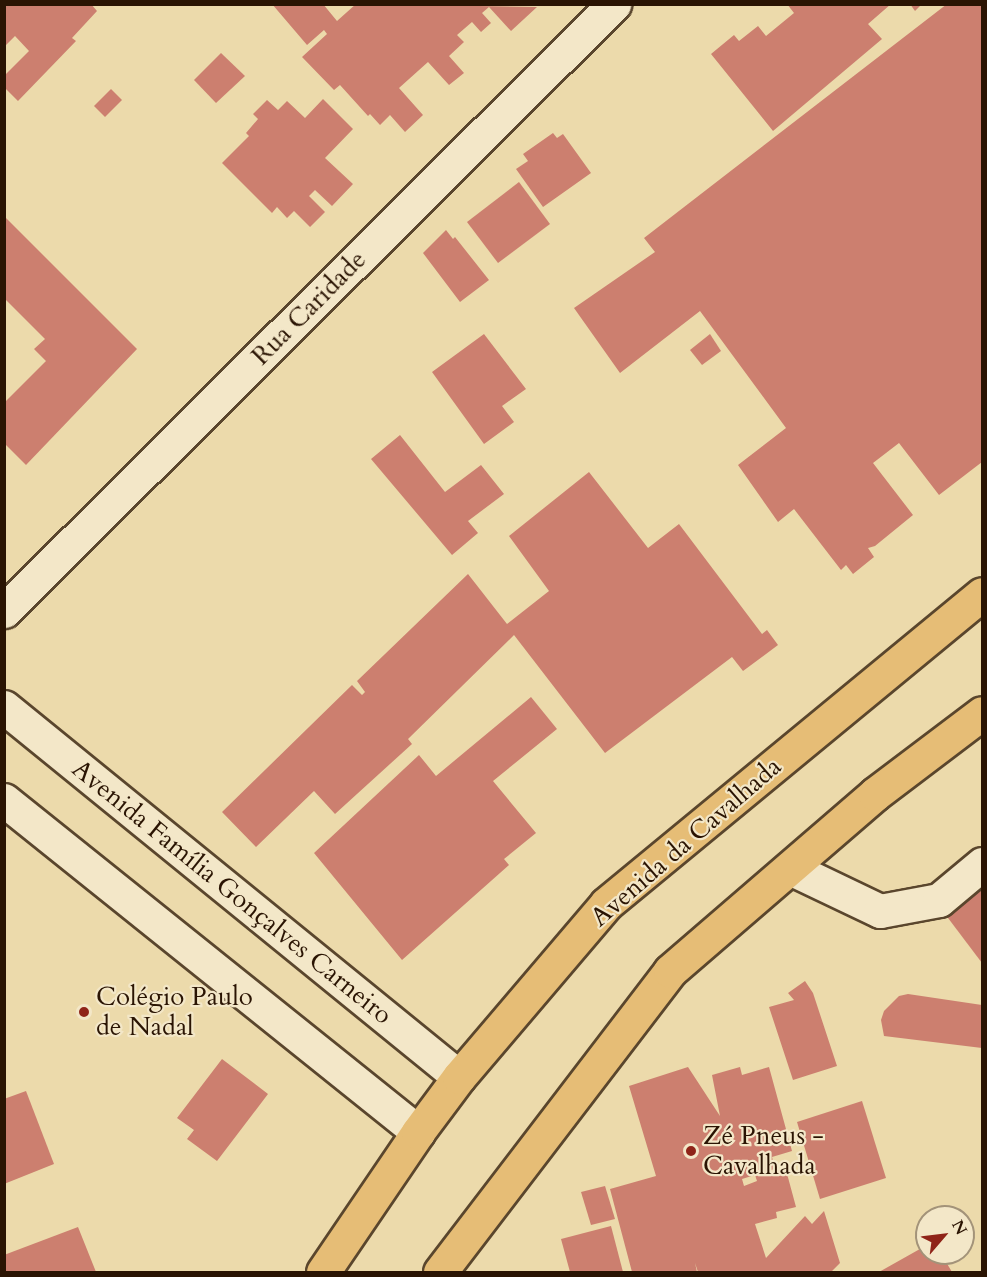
<!DOCTYPE html>
<html>
<head>
<meta charset="utf-8">
<style>
	body { margin:0 }
	#map { position:relative; width:987px; height:1277px; overflow:hidden; background:#ecdaab; font-family:Cardo,serif }
	div>[style] { position:absolute }
	[style*='--x'] { left:calc(var(--x)*1px); top:calc(var(--y)*1px); width:calc(var(--w)*1px); rotate:calc(var(--a)*1deg) }
	.building>* { inset:0; background:#cc7f6f }
	.roads { filter:drop-shadow(2px 0 #5a462d) drop-shadow(-2px 0 #5a462d) drop-shadow(0 2px #5a462d) drop-shadow(0 -2px #5a462d) }
	.minor>* { height:33px; margin:-16.5px; padding:0 16.5px; transform-origin:16.5px; border-radius:16.5px; background:#f3e7c8 }
	.major>* { height:33px; margin:-16.5px; padding:0 16.5px; transform-origin:16.5px; border-radius:16.5px; background:#e6bd76 }
	.dots>* { width:16px; height:16px; translate:-50% -50%; box-sizing:border-box; border:3px solid #f3e7c8; border-radius:50% }
	span { translate:-50% -50%; white-space:nowrap; text-align:center; line-height:1.15; -webkit-text-stroke:4.5px #f3e7c8; paint-order:stroke }
	.street-label { font-size:26px; color:#2a1403 }
	.poi-label { font-size:26px; color:#2a1403 }
	.left { translate:0 -50%; text-align:left }
	.frame { position:absolute; inset:0; border:6px solid #2a1403; pointer-events:none }
	.north { position:absolute; left:915px; top:1205px; width:60px; height:60px; box-sizing:border-box; background:#f3e7c8; border:2px solid #a39379; border-radius:50%; rotate:62deg; font-size:16px; font-weight:700; line-height:24px; text-align:center; color:#2a1403 }
	.north::after { content:''; display:block; margin:auto; width:21px; height:27px; background:#8f2418; clip-path:polygon(50% 0,100% 100%,50% 72%,0 100%) }
</style>
</head>
<body>
<div id="map">
	<div class="building">
		<i style="clip-path:polygon(4px 4px,91px 4px,97px 11px,72px 38px,76px 41px,18px 101px,4px 87px,4px 76px,29px 51px,15px 36px,4px 47px)"></i>
		<i style="clip-path:polygon(272px 4px,323px 4px,337px 21px,356px 4px,537px 7px,511px 31px,489px 7px,482px 13px,491px 23px,481px 32px,472px 22px,457px 35px,464px 42px,449px 56px,464px 73px,449px 85px,428px 62px,399px 88px,423px 115px,405px 132px,390px 115px,380px 125px,370px 114px,368px 116px,340px 85px,334px 90px,302px 57px,327px 34px,324px 30px,307px 45px)"></i>
		<i style="clip-path:polygon(787px 4px,891px 4px,868px 24px,882px 39px,773px 131px,711px 54px,734px 35px,739px 41px,758px 26px,766px 36px,794px 13px)"></i>
		<i style="clip-path:polygon(910px 4px,922px 4px,915px 11px)"></i>
		<i style="clip-path:polygon(947px 4px,982px 4px,982px 462px,939px 495px,899px 443px,873px 463px,913px 515px,875px 546px,868px 548px,874px 557px,853px 574px,846px 565px,841px 570px,794px 509px,778px 522px,738px 465px,786px 428px,700px 311px,620px 373px,574px 308px,655px 252px,644px 238px)"></i>
		<i style="clip-path:polygon(221px 53px,245px 76px,216px 103px,194px 80px)"></i>
		<i style="clip-path:polygon(111px 89px,122px 100px,105px 117px,94px 106px)"></i>
		<i style="clip-path:polygon(323px 99px,353px 129px,325px 158px,353px 184px,332px 206px,315px 190px,309px 196px,325px 212px,310px 227px,294px 211px,287px 218px,277px 207px,272px 213px,222px 163px,249px 136px,246px 133px,258px 119px,253px 114px,267px 100px,278px 110px,287px 101px,305px 118px)"></i>
		<i style="clip-path:polygon(553px 133px,557px 138px,563px 134px,591px 173px,543px 207px,516px 169px,528px 161px,523px 154px)"></i>
		<i style="clip-path:polygon(519px 182px,550px 224px,498px 263px,467px 222px)"></i>
		<i style="clip-path:polygon(4px 216px,137px 349px,26px 465px,5px 444px,5px 402px,46px 361px,34px 349px,45px 339px,4px 298px)"></i>
		<i style="clip-path:polygon(446px 230px,453px 239px,455px 237px,489px 280px,460px 302px,423px 253px)"></i>
		<i style="clip-path:polygon(484px 334px,526px 389px,502px 406px,514px 422px,484px 444px,432px 372px)"></i>
		<i style="clip-path:polygon(710px 334px,721px 351px,702px 365px,690px 350px)"></i>
		<i style="clip-path:polygon(400px 435px,445px 492px,481px 465px,504px 494px,468px 521px,478px 533px,452px 555px,371px 459px)"></i>
		<i style="clip-path:polygon(589px 472px,648px 548px,679px 524px,762px 634px,767px 630px,778px 645px,743px 671px,732px 657px,605px 753px,514px 635px,408px 739px,412px 744px,335px 814px,314px 791px,256px 847px,222px 812px,352px 685px,362px 695px,365px 692px,357px 681px,468px 574px,507px 624px,549px 591px,509px 536px)"></i>
		<i style="clip-path:polygon(531px 697px,557px 729px,493px 781px,536px 833px,504px 859px,509px 865px,402px 960px,314px 853px,419px 755px,436px 776px)"></i>
		<i style="clip-path:polygon(982px 880px,982px 963px,942px 910px)"></i>
		<i style="clip-path:polygon(805px 981px,813px 993px,837px 1066px,793px 1080px,769px 1007px,794px 1000px,788px 993px)"></i>
		<i style="clip-path:polygon(908px 994px,982px 1005px,982px 1048px,884px 1036px,881px 1020px,884px 1011px,899px 996px)"></i>
		<i style="clip-path:polygon(222px 1059px,268px 1094px,217px 1161px,187px 1139px,194px 1130px,177px 1118px)"></i>
		<i style="clip-path:polygon(evenodd,688px 1067px,720px 1116px,712px 1075px,740px 1067px,742px 1075px,769px 1067px,792px 1151px,772px 1157px,775px 1169px,767px 1171px,769px 1175px,786px 1170px,796px 1207px,776px 1212px,777px 1218px,755px 1224px,766px 1258px,805px 1216px,812px 1224px,824px 1211px,840px 1263px,831px 1272px,698px 1272px,695px 1263px,697px 1272px,632px 1272px,610px 1189px,656px 1176px,629px 1086px,688px 1067px,755px 1175px,757px 1181px,744px 1186px,742px 1179px,755px 1175px)"></i>
		<i style="clip-path:polygon(26px 1091px,54px 1164px,4px 1184px,4px 1099px)"></i>
		<i style="clip-path:polygon(862px 1101px,886px 1178px,820px 1199px,797px 1122px)"></i>
		<i style="clip-path:polygon(605px 1186px,615px 1219px,591px 1225px,581px 1192px)"></i>
		<i style="clip-path:polygon(611px 1226px,623px 1272px,570px 1272px,561px 1239px)"></i>
		<i style="clip-path:polygon(78px 1227px,96px 1272px,4px 1272px,4px 1255px)"></i>
		<i style="clip-path:polygon(927px 1245px,927px 1253px,949px 1253px,943px 1257px,952px 1272px,879px 1272px)"></i>
	</div>
	<div class="roads">
		<div class="minor">
			<i style="--x:4;--y:611;--w:861;--a:-44.86"></i>
			<i style="--x:4;--y:707;--w:586;--a:39.12"></i>
			<i style="--x:4;--y:800;--w:531;--a:38.73"></i>
			<i style="--x:790;--y:868;--w:100;--a:25.5"></i>
			<i style="--x:880;--y:911;--w:60;--a:-10.6"></i>
			<i style="--x:939;--y:900;--w:56;--a:-39.9"></i>
		</div>
		<div class="major">
			<i style="--x:323;--y:1272;--w:169;--a:-55.8"></i>
			<i style="--x:418;--y:1132;--w:69;--a:-53.3"></i>
			<i style="--x:459;--y:1077;--w:227;--a:-49.6"></i>
			<i style="--x:606;--y:904;--w:487;--a:-39.5"></i>
			<i style="--x:440;--y:1272;--w:379;--a:-52.6"></i>
			<i style="--x:670;--y:971;--w:271;--a:-40.8"></i>
			<i style="--x:875;--y:794;--w:134;--a:-37.1"></i>
		</div>
	</div>
	<div class="dots">
		<i style="left:84px;top:1012px;background:#8f2418"></i>
		<i style="left:691px;top:1151px;background:#8f2418"></i>
	</div>
	<div class="street-label">
		<span style="left:309px;top:308px;rotate:-45deg">Rua Caridade</span>
		<span style="left:686px;top:842px;rotate:-41deg">Avenida da Cavalhada</span>
		<span style="left:232px;top:892px;rotate:39deg">Avenida Família Gonçalves Carneiro</span>
	</div>
	<div class="poi-label">
		<span class="left" style="left:96px;top:1012px">Colégio Paulo<br>de Nadal</span>
		<span class="left" style="left:703px;top:1151px">Zé Pneus -<br>Cavalhada</span>
	</div>
	<div class="frame"></div>
	<div class="north">N</div>
</div>
</body>
</html>
